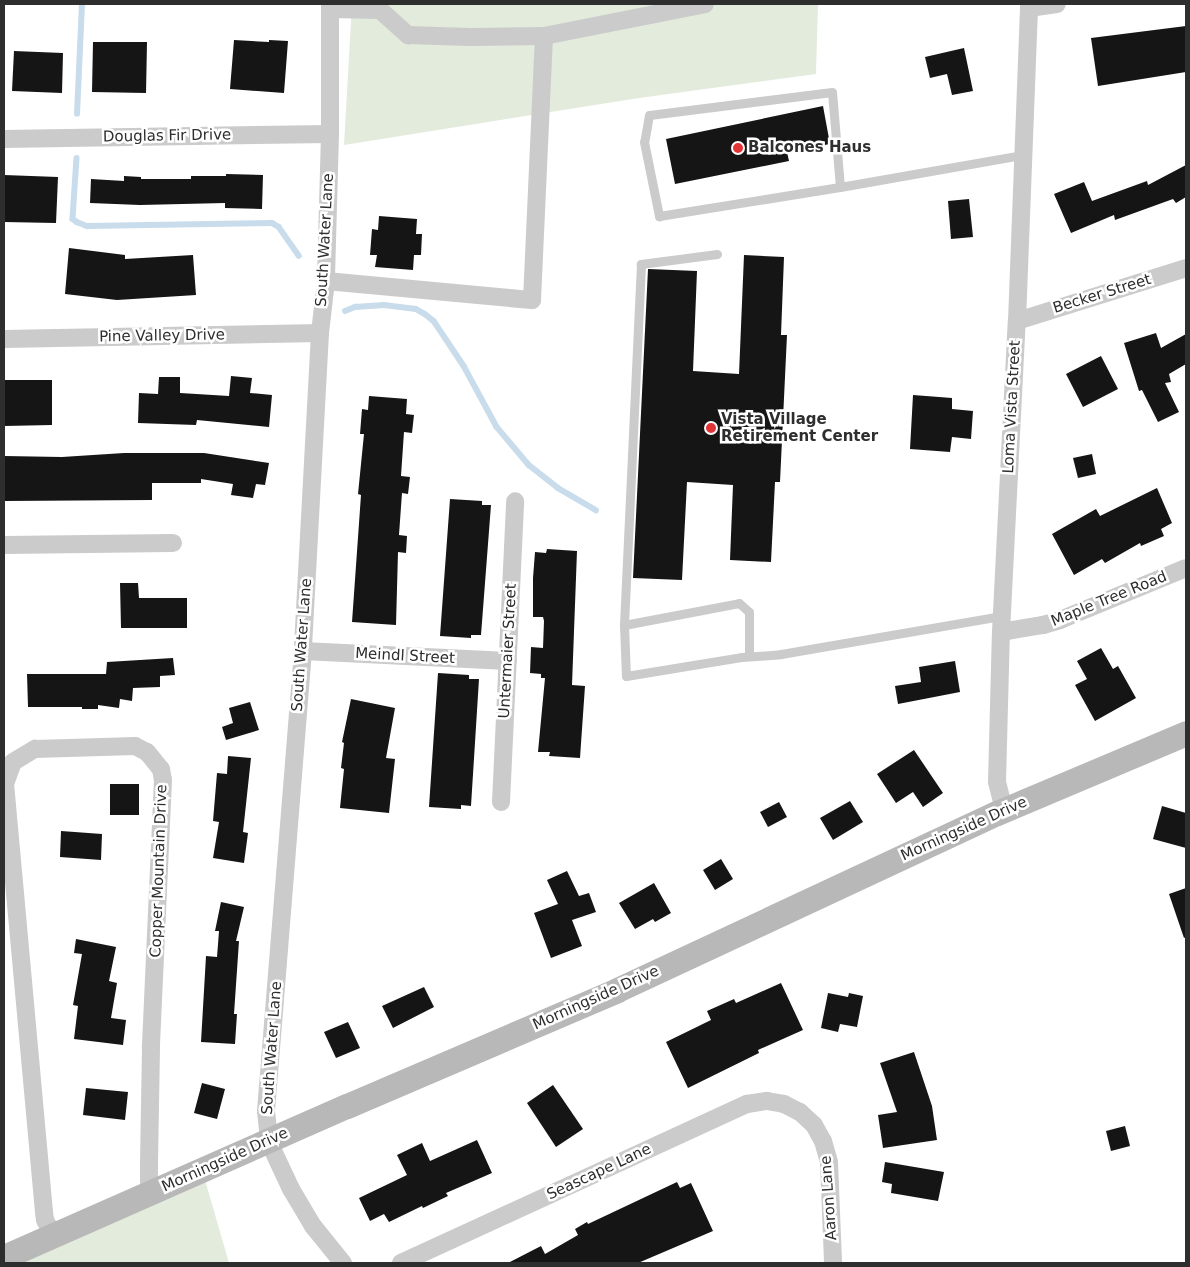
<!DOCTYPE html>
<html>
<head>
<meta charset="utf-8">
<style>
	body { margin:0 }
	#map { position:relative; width:1190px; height:1267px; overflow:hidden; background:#fff; font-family:"DejaVu Sans",sans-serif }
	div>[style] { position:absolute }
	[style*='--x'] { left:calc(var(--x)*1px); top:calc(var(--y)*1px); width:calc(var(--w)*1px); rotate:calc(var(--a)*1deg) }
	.green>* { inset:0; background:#e3ebdc }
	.stream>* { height:5.5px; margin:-2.75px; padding:0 2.75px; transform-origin:2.75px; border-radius:2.75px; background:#c8dceb }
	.building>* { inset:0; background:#151515 }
	.lane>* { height:9px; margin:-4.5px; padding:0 4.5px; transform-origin:4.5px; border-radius:4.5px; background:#cbcbcb }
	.street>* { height:18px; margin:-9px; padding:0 9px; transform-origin:9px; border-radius:9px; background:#cbcbcb }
	.secondary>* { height:25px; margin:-12.5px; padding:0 12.5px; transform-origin:12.5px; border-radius:12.5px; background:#b8b8b8 }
	.dots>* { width:14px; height:14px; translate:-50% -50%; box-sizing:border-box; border:2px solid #fff; border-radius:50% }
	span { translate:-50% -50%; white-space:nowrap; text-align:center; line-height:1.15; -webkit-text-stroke:5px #fff; paint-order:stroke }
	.street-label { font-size:15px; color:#2e2e2e }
	.poi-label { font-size:15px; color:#2e2e2e; font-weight:700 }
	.left { translate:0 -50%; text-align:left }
	.frame { position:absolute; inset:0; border:5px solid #2e2e2e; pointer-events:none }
</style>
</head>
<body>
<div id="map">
	<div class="green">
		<i style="clip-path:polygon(352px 4px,818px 4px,816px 74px,639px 98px,344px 145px)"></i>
		<i style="clip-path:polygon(205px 1180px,229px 1263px,20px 1263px)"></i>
	</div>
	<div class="stream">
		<i style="--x:77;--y:114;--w:110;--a:-87.4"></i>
		<i style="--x:77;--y:158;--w:61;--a:93.8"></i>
		<i style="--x:73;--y:219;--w:5;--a:37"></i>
		<i style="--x:77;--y:222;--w:11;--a:22"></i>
		<i style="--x:87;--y:226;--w:185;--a:-0.9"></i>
		<i style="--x:272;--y:223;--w:8;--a:30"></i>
		<i style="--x:279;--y:227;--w:35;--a:55"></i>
		<i style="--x:345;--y:311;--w:11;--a:-22"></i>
		<i style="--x:355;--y:307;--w:29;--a:-4"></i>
		<i style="--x:384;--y:305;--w:32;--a:7"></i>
		<i style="--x:416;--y:309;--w:10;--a:29"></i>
		<i style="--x:425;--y:314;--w:11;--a:38"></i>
		<i style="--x:434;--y:321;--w:54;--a:56.3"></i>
		<i style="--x:464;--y:366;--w:69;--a:61.6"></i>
		<i style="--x:497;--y:427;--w:50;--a:49.9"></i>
		<i style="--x:529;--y:465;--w:37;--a:38"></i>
		<i style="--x:558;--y:488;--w:44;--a:30.1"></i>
	</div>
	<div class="building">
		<i style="clip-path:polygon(1186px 26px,1186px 72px,1098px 86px,1091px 38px)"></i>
		<i style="clip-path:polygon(234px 40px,269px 42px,269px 40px,288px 41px,284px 93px,230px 89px)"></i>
		<i style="clip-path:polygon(93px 42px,147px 42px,146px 93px,92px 92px)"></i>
		<i style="clip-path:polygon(964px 48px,973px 91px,952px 95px,947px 74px,930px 78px,925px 57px)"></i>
		<i style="clip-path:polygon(14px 51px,63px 53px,62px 93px,12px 91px)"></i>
		<i style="clip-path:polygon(823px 106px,830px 144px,787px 152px,789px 161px,675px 184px,666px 139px)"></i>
		<i style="clip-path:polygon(1186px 165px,1186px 197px,1176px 203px,1173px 199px,1115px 220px,1114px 215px,1071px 233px,1054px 194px,1084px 182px,1092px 201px,1147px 181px,1148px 185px)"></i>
		<i style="clip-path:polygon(226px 174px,263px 175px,262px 209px,225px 208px,225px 203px,140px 205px,90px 203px,91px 179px,124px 181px,124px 176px,141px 177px,141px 179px,191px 179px,191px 176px,226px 176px)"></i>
		<i style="clip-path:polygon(4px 175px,58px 177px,56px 223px,4px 222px)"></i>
		<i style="clip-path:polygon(969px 199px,973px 237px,951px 239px,948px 201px)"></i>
		<i style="clip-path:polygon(379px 216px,417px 219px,416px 234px,422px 234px,421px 255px,414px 255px,413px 270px,375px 267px,377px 255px,370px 255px,372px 229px,378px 230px)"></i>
		<i style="clip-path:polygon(69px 248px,125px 255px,125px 259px,193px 255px,196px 295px,117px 300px,65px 294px)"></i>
		<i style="clip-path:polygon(744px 255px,784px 257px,781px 335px,787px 335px,780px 482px,775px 482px,771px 562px,730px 560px,733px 485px,687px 482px,682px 580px,633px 578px,648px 269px,697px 271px,693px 371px,739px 374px)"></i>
		<i style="clip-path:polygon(1156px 333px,1161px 348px,1186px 334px,1186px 364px,1169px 374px,1171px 382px,1165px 383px,1179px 412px,1158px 422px,1142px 390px,1139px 391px,1124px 343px)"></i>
		<i style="clip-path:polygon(1101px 356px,1118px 389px,1083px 407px,1066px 374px)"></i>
		<i style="clip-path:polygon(231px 376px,252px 378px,250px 393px,272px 395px,269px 427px,197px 420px,196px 425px,138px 423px,139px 393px,158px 394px,159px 377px,180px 377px,180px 393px,229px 396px)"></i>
		<i style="clip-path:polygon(4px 380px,52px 380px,52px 425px,4px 426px)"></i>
		<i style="clip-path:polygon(913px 395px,952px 398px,952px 409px,973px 411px,971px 439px,952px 437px,950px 452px,910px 449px)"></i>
		<i style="clip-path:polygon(369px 396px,407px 399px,406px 414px,414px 415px,412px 433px,404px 432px,401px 476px,410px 477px,408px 494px,402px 493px,399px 535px,407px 536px,406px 553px,398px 552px,396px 625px,352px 622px,361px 495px,358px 494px,364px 434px,360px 434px,362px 409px,368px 410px)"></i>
		<i style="clip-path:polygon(124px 453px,204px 453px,269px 463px,265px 485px,256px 484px,253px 498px,231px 495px,233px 484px,201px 479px,201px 483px,152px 483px,152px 500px,4px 501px,4px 456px,62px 457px)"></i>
		<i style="clip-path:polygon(1092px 454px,1096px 474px,1078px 478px,1073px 458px)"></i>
		<i style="clip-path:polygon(1157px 488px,1172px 523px,1161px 529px,1164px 536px,1141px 546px,1140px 543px,1105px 563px,1102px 559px,1074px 575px,1052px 534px,1096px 509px,1100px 516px)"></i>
		<i style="clip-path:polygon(450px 499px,482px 501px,482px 505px,491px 505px,481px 635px,471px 635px,471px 638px,440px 636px)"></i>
		<i style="clip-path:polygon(547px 549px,577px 551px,572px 685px,585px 686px,580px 758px,549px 756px,550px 752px,538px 752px,545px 678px,541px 678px,541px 674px,530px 673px,531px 647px,543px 648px,544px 621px,543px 617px,533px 617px,533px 578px,535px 552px,546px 553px)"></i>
		<i style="clip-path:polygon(120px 583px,138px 583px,139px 598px,187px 598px,187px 628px,121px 628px)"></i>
		<i style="clip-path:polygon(1101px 648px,1113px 669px,1118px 666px,1136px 698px,1095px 721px,1075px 685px,1087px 679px,1077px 661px)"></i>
		<i style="clip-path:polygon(173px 658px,175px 675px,160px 676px,160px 687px,133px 688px,132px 701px,120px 699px,119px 708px,98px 705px,98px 709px,82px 709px,82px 707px,28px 707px,27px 674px,106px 674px,107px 662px)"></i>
		<i style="clip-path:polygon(955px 661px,960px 692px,898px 704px,895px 686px,921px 682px,919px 667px)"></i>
		<i style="clip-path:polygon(438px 673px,469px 675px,469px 679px,479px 679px,471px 806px,461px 805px,461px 809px,429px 807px)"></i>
		<i style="clip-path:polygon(351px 699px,395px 708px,386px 758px,395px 759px,389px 813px,340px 808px,344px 769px,341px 768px,344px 743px,342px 742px)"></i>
		<i style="clip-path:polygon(250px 702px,259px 730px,226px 740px,222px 727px,233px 723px,229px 708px)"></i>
		<i style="clip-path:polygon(914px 750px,943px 793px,923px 807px,913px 792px,896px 803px,877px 774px)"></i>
		<i style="clip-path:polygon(228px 756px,251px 758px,243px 832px,248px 833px,244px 863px,213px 858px,219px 822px,213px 821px,217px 773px,227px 774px)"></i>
		<i style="clip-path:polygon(110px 784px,139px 784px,139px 815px,110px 815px)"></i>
		<i style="clip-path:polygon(850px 801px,863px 822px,833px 840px,820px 818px)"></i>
		<i style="clip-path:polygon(779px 802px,787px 817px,768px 827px,760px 812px)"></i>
		<i style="clip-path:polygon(1162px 806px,1186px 813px,1186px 848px,1153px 839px)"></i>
		<i style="clip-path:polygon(61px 831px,102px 834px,101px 860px,60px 857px)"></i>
		<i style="clip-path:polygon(721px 859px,733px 879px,715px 890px,703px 870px)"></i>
		<i style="clip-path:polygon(567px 871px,579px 896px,589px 893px,596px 912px,572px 920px,582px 946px,551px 958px,534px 913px,558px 904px,547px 880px)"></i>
		<i style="clip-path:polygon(654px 883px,671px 913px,655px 922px,653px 919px,635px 929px,619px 903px)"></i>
		<i style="clip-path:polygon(1186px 888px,1186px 937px,1184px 938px,1169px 894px)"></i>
		<i style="clip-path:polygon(221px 902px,244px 907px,236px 941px,239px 941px,234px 1014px,237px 1014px,235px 1044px,201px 1042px,206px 956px,217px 957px,219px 931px,215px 931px)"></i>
		<i style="clip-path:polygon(76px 939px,116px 947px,109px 981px,117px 983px,111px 1018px,126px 1020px,123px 1045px,74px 1039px,78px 1006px,73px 1005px,82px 954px,74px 953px)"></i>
		<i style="clip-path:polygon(781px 983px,803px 1030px,758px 1050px,759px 1053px,688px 1088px,666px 1042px,711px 1020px,707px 1011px,734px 999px,736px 1003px)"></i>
		<i style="clip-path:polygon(424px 987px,434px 1007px,393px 1028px,382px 1006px)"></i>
		<i style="clip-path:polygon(828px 993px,848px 997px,849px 993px,863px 996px,857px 1027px,840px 1024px,838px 1032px,821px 1028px)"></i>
		<i style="clip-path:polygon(348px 1022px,360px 1048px,336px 1058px,324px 1032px)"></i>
		<i style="clip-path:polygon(914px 1052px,932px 1106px,937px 1140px,883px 1148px,878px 1115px,897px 1112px,880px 1063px)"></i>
		<i style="clip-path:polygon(202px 1083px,225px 1089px,217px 1119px,194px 1113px)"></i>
		<i style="clip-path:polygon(553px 1085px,583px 1129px,556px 1147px,527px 1103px)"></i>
		<i style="clip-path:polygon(86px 1088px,128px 1092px,125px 1120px,83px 1115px)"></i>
		<i style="clip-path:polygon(1125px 1126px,1130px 1146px,1111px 1151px,1106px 1131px)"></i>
		<i style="clip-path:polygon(477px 1140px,492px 1173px,446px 1193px,448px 1196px,423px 1208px,422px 1206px,389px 1222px,384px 1214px,370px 1221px,359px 1198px,407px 1175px,397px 1155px,422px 1143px,430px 1161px)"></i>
		<i style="clip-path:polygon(885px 1162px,944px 1172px,938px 1201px,891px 1193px,892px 1184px,882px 1182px)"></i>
		<i style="clip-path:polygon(677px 1182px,680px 1188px,691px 1183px,713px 1231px,638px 1263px,508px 1263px,541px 1246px,545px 1254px,578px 1235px,575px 1229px,587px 1222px,588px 1224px)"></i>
	</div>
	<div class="lane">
		<i style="--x:840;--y:187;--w:95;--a:-94.8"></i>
		<i style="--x:832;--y:92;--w:184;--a:172.8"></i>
		<i style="--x:649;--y:115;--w:27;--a:100"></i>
		<i style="--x:644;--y:142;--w:76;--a:78.5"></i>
		<i style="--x:659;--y:216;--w:183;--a:-9.1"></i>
		<i style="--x:840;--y:187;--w:185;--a:-10"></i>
		<i style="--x:717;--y:254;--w:77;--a:172.5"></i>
		<i style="--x:641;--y:264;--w:361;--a:92.7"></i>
		<i style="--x:624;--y:625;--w:51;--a:87.8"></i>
		<i style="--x:626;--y:676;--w:118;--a:-9.3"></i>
		<i style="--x:742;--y:657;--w:39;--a:-4"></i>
		<i style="--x:781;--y:654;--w:224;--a:-9.8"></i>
		<i style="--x:624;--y:625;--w:117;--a:-10.8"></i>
		<i style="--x:739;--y:603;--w:13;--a:42"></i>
		<i style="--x:749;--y:612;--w:44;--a:90"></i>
	</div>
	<div class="street">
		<i style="--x:330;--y:4;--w:130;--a:90"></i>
		<i style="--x:330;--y:134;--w:147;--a:91.6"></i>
		<i style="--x:326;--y:281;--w:52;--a:96.6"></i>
		<i style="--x:320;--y:333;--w:318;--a:93.1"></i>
		<i style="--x:303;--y:651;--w:461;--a:94.6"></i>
		<i style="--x:266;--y:1111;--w:31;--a:84"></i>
		<i style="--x:269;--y:1142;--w:52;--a:64.9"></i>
		<i style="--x:291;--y:1189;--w:43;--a:59.3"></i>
		<i style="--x:313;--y:1226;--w:48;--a:51"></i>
		<i style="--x:1029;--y:8;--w:28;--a:-8"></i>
		<i style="--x:330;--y:9;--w:50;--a:1.1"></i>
		<i style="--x:380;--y:10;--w:38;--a:42"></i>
		<i style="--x:408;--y:35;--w:62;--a:1.8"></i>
		<i style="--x:470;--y:37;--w:74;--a:-0.8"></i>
		<i style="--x:544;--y:36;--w:164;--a:-11.2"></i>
		<i style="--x:4;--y:139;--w:326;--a:-0.9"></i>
		<i style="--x:326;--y:281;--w:207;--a:5.3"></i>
		<i style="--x:532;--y:300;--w:264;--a:-87.4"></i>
		<i style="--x:1017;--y:321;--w:177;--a:-17.4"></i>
		<i style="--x:4;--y:339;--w:316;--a:-1.1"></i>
		<i style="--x:4;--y:545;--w:169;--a:-0.7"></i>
		<i style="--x:1001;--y:632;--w:43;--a:-9.5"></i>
		<i style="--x:1043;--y:625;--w:18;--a:-16"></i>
		<i style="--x:1060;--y:620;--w:136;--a:-22.4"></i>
		<i style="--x:303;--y:651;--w:205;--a:2.8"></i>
		<i style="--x:501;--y:802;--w:301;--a:-87.3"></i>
		<i style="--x:1004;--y:810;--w:29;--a:-104"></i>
		<i style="--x:997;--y:782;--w:150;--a:-88.5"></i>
		<i style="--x:1001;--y:632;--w:311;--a:-87.1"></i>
		<i style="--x:1017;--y:321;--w:317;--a:-87.8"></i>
		<i style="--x:53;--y:1235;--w:17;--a:-118"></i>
		<i style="--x:45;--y:1220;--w:8;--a:-97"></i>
		<i style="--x:44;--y:1212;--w:430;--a:-95.2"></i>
		<i style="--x:5;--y:784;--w:23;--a:-70"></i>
		<i style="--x:13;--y:762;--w:26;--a:-31"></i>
		<i style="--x:35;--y:749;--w:100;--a:-1.7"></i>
		<i style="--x:135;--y:746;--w:13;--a:27"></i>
		<i style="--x:147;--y:752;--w:22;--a:51"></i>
		<i style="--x:161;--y:769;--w:11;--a:80"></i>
		<i style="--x:163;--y:780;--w:268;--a:92.6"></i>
		<i style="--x:151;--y:1048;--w:118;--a:91"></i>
		<i style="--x:149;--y:1166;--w:15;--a:90"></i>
		<i style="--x:149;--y:1181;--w:12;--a:66"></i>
		<i style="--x:401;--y:1263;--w:381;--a:-24.7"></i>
		<i style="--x:747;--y:1104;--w:20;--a:-9"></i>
		<i style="--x:767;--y:1101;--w:17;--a:10"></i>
		<i style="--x:784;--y:1104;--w:18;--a:27"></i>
		<i style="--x:800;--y:1112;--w:19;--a:43"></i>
		<i style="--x:814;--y:1125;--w:18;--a:61"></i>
		<i style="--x:823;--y:1141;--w:22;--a:74"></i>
		<i style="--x:829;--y:1162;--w:101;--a:87.7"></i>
	</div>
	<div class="secondary">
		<i style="--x:4;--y:1257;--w:375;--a:-23.8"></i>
		<i style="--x:347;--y:1106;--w:294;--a:-23.2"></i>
		<i style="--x:617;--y:990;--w:419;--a:-25"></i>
		<i style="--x:997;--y:813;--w:205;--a:-22.9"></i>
	</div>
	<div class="dots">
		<i style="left:738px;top:148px;background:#e23336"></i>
		<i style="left:711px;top:428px;background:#e23336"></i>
	</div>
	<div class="street-label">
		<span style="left:167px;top:136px;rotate:-1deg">Douglas Fir Drive</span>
		<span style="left:325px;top:240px;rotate:-87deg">South Water Lane</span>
		<span style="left:1102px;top:294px;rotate:-17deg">Becker Street</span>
		<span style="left:162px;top:336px;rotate:-1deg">Pine Valley Drive</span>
		<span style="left:1012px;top:407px;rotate:-87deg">Loma Vista Street</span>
		<span style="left:1109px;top:599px;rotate:-22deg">Maple Tree Road</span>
		<span style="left:302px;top:645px;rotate:-86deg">South Water Lane</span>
		<span style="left:508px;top:651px;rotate:-87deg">Untermaier Street</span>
		<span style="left:405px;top:656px;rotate:3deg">Meindl Street</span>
		<span style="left:964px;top:829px;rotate:-24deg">Morningside Drive</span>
		<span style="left:159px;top:871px;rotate:-88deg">Copper Mountain Drive</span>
		<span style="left:596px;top:998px;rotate:-24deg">Morningside Drive</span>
		<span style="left:272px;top:1048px;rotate:-86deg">South Water Lane</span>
		<span style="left:225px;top:1160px;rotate:-24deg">Morningside Drive</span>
		<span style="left:599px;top:1172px;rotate:-25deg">Seascape Lane</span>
		<span style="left:829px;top:1198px;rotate:-94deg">Aaron Lane</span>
	</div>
	<div class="poi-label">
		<span class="left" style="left:748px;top:148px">Balcones Haus</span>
		<span class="left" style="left:721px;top:428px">Vista Village<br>Retirement Center</span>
	</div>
	<div class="frame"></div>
</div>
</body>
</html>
